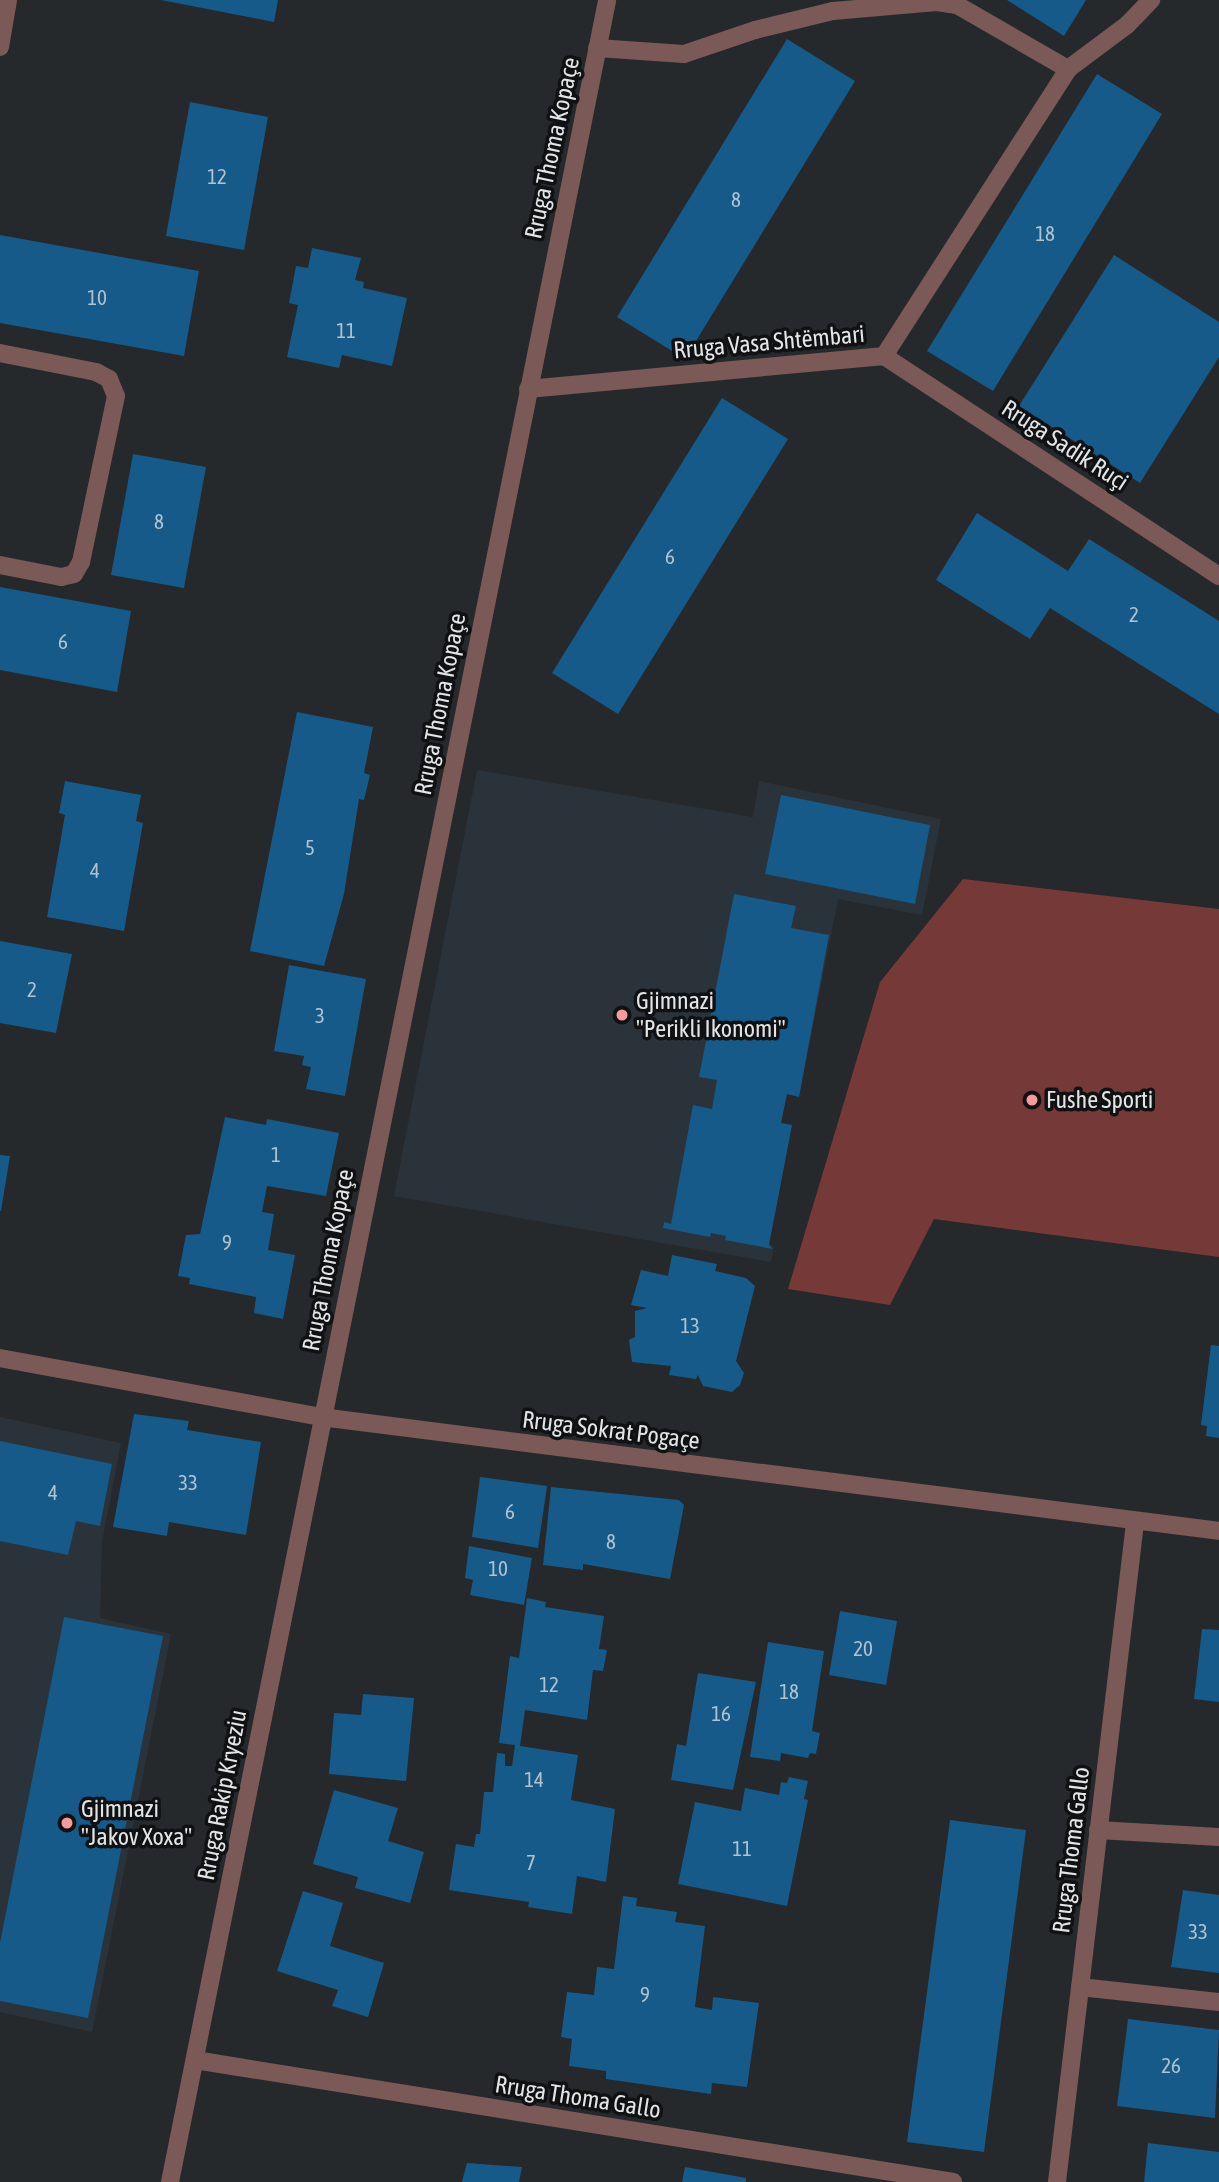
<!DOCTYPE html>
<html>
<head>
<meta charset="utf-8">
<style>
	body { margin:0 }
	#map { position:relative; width:1219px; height:2182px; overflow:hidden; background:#26292b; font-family:"Asap Condensed",sans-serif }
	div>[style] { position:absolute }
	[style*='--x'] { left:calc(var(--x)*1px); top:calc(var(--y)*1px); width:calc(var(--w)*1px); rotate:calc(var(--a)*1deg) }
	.built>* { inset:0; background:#2b333a }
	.green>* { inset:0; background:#753938 }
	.building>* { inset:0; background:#155a88 }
	.minor>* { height:18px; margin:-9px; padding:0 9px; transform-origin:9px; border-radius:9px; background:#7a5957 }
	.dots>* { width:19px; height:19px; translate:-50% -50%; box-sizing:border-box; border:4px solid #101112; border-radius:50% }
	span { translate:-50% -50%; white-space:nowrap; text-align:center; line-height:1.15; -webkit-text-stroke:7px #101112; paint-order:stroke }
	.number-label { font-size:21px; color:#afc2ce }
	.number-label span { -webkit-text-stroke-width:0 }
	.street-label { font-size:24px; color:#e2e5e6 }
	.poi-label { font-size:24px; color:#e2e5e6 }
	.left { translate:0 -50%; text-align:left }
</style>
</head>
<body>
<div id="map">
	<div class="built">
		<i style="clip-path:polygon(477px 770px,753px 817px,759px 781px,941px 819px,922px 915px,838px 899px,799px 1097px,787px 1094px,781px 1123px,792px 1125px,769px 1244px,774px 1246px,771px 1262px,394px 1196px)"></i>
		<i style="clip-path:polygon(0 1417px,121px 1443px,102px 1542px,100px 1618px,171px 1634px,92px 2032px,0 2012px)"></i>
	</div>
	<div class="green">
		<i style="clip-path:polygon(963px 879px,1219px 909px,1219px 1257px,934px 1219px,890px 1305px,788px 1289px,880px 982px)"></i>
	</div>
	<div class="building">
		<i style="clip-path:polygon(161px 0,278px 0,274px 22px)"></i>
		<i style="clip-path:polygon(1007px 0,1086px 0,1064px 36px)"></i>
		<i style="clip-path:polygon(787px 39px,855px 81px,685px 359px,617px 317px)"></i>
		<i style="clip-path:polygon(1097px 74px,1162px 114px,993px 391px,927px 351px)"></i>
		<i style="clip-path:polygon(190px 102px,268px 117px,244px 250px,166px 236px)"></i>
		<i style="clip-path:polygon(0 235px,199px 271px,184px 356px,0 323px)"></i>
		<i style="clip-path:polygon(312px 248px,361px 258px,355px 280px,364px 282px,363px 288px,407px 298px,392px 366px,342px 355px,339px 368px,287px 357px,298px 305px,289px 303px,296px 266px,308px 268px)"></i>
		<i style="clip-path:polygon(1114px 255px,1219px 322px,1219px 357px,1140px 483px,1019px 406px)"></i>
		<i style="clip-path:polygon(722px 398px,788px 439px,618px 714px,552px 673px)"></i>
		<i style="clip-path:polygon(133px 454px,206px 467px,184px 588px,111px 575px)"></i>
		<i style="clip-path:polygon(977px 513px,1068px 571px,1089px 539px,1219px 621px,1219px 714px,1050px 608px,1030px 639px,936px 580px)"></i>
		<i style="clip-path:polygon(0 587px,131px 611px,117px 692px,0 670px)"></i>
		<i style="clip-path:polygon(297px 712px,373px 727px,364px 773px,370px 775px,364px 800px,359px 799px,344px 894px,324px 966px,250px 951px)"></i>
		<i style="clip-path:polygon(65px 781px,141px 795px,136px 821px,143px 823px,124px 931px,47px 917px,65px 815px,59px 813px)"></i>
		<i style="clip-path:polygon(781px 795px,930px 825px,915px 904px,765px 874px)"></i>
		<i style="clip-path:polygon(734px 894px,796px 906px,791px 928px,829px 935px,799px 1097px,787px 1094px,781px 1123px,792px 1125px,769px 1245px,773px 1249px,725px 1240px,726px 1236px,711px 1233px,710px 1237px,663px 1228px,664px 1222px,671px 1224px,693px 1105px,712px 1109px,717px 1080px,699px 1077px)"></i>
		<i style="clip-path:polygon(0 941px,72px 954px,56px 1033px,0 1023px)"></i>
		<i style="clip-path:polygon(289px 965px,366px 979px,345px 1096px,306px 1089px,311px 1067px,302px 1065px,304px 1056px,274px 1051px)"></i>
		<i style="clip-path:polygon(225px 1117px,266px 1125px,267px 1119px,339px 1133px,326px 1196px,267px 1186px,262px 1212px,274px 1214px,268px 1250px,295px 1255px,283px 1319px,254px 1313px,256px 1297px,189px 1284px,190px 1278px,178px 1276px,186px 1235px,200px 1234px)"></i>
		<i style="clip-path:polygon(0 1155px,10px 1156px,1px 1211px,0 1211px)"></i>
		<i style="clip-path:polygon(672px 1255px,717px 1264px,715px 1271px,746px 1278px,755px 1286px,736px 1361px,744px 1373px,740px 1385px,732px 1392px,703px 1386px,698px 1375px,696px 1379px,669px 1375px,671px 1366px,632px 1362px,629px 1340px,635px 1337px,635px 1311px,647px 1308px,631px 1305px,641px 1270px,668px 1276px)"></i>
		<i style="clip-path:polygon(1211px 1345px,1219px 1346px,1219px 1438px,1206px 1436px,1207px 1426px,1201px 1425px)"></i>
		<i style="clip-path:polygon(134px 1414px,189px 1421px,187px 1430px,261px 1442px,246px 1535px,169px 1522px,167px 1536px,113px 1527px)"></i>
		<i style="clip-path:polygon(0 1441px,112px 1464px,100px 1526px,76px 1521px,68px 1555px,0 1541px)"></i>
		<i style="clip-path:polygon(480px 1477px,547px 1486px,538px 1548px,472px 1537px)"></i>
		<i style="clip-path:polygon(551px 1487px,679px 1500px,684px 1505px,670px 1579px,583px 1564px,583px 1570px,543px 1565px)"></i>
		<i style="clip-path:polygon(469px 1546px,532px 1558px,524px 1605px,470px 1595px,473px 1580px,465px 1578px)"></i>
		<i style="clip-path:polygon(527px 1598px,546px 1602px,545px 1607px,604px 1616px,599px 1649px,607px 1650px,603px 1671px,593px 1670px,587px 1720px,525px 1710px,520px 1746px,578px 1755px,571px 1800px,615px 1809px,606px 1882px,577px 1876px,572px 1914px,528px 1907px,529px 1902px,449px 1890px,456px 1844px,474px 1847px,476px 1834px,480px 1834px,484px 1792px,493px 1792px,497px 1753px,505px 1754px,505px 1766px,512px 1766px,515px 1745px,499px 1743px,510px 1656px,519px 1658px)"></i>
		<i style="clip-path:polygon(840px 1611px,897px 1621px,886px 1685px,829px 1675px)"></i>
		<i style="clip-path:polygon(64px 1617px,163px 1636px,88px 2018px,0 2001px,0 1943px)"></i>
		<i style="clip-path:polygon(1202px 1629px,1219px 1630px,1219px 1702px,1194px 1699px)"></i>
		<i style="clip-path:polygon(768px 1642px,824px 1651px,812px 1731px,820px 1733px,816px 1754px,810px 1753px,808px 1758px,781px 1753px,780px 1761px,750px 1757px)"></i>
		<i style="clip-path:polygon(698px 1673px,756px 1682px,733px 1790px,671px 1780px,677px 1744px,686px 1746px)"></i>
		<i style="clip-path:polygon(363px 1694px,414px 1698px,406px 1781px,329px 1774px,334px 1713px,361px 1715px)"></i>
		<i style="clip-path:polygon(789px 1777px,808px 1781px,804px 1799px,808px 1800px,787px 1906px,678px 1884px,695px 1802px,741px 1811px,745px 1788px,779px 1795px,781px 1782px,787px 1783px)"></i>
		<i style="clip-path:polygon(334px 1790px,398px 1808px,388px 1841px,424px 1852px,410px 1903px,355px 1888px,358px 1877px,313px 1864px)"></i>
		<i style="clip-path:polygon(950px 1820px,1026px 1830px,984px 2152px,907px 2142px)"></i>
		<i style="clip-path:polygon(1183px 1890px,1219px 1895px,1219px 1973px,1171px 1967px)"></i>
		<i style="clip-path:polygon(303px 1891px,343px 1903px,330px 1946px,384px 1963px,368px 2017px,332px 2006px,338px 1990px,277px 1971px)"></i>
		<i style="clip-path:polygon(623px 1896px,637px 1898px,636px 1906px,677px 1912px,675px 1922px,705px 1926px,695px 2007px,712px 2010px,713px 1997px,759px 2003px,747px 2087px,712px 2083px,711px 2094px,606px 2079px,606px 2071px,569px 2066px,572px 2039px,561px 2037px,567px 1992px,594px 1995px,597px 1967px,614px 1969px)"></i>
		<i style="clip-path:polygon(1128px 2019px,1219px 2030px,1215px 2118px,1117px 2106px)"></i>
		<i style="clip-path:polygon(1148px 2143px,1219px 2152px,1219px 2182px,1144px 2182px)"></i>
		<i style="clip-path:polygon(467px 2163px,522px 2167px,519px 2182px,462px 2182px)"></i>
		<i style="clip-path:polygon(685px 2167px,746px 2178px,746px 2182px,682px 2182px)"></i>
	</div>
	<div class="minor">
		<i style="--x:0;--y:47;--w:48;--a:-80.3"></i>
		<i style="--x:597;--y:48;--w:87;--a:3.9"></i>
		<i style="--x:684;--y:54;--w:75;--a:-18.7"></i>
		<i style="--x:755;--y:30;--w:80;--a:-13.7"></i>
		<i style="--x:833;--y:11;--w:104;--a:-4.9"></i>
		<i style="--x:937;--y:2;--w:20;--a:9"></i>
		<i style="--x:957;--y:5;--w:128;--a:30"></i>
		<i style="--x:0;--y:353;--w:98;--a:11.2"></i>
		<i style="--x:96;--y:372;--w:15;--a:28"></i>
		<i style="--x:109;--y:379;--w:18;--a:68"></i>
		<i style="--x:116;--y:396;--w:170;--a:101.9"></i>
		<i style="--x:81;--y:562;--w:14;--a:120"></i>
		<i style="--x:74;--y:574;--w:13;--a:167"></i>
		<i style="--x:61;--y:577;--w:62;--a:-168.9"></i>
		<i style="--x:884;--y:356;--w:341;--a:-57.3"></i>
		<i style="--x:1068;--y:69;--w:74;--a:-36.7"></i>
		<i style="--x:1127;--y:25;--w:35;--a:-46"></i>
		<i style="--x:884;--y:356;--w:401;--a:33.3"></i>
		<i style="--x:528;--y:389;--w:358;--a:-5.3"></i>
		<i style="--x:0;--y:1358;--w:326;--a:10.4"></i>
		<i style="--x:321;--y:1417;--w:905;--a:7.23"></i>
		<i style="--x:1098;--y:1830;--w:121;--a:3.3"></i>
		<i style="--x:1080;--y:1987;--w:140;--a:6.2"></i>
		<i style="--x:195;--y:2060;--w:768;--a:9.14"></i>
		<i style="--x:170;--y:2182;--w:2225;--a:-78.67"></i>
		<i style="--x:1057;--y:2182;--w:664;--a:-83.25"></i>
	</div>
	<div class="dots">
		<i style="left:622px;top:1015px;background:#f59b99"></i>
		<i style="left:1032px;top:1100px;background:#f59b99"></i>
		<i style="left:67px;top:1823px;background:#f59b99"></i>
	</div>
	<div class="number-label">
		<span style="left:217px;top:176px">12</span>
		<span style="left:736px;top:199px">8</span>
		<span style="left:1045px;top:233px">18</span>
		<span style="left:97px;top:297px">10</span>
		<span style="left:346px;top:330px">11</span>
		<span style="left:159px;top:521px">8</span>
		<span style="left:670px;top:556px">6</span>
		<span style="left:1134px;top:614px">2</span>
		<span style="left:63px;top:641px">6</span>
		<span style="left:310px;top:847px">5</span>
		<span style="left:95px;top:870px">4</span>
		<span style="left:32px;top:989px">2</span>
		<span style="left:320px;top:1015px">3</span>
		<span style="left:276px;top:1154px">1</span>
		<span style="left:227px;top:1242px">9</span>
		<span style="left:690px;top:1325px">13</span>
		<span style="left:188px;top:1482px">33</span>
		<span style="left:53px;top:1492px">4</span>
		<span style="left:510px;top:1511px">6</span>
		<span style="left:611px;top:1541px">8</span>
		<span style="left:498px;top:1568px">10</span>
		<span style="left:863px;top:1648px">20</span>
		<span style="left:549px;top:1684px">12</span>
		<span style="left:789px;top:1691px">18</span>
		<span style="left:721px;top:1713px">16</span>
		<span style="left:534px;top:1779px">14</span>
		<span style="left:742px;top:1848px">11</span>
		<span style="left:531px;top:1862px">7</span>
		<span style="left:1198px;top:1931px">33</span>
		<span style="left:645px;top:1994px">9</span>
		<span style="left:1171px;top:2065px">26</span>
	</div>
	<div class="street-label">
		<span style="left:552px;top:148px;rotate:-78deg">Rruga Thoma Kopaçe</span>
		<span style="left:769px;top:342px;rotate:-5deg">Rruga Vasa Shtëmbari</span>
		<span style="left:1065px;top:445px;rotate:33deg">Rruga Sadik Ruçi</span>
		<span style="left:440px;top:704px;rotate:-79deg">Rruga Thoma Kopaçe</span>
		<span style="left:328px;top:1260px;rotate:-79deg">Rruga Thoma Kopaçe</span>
		<span style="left:611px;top:1430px;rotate:7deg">Rruga Sokrat Pogaçe</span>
		<span style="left:222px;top:1795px;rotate:-79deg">Rruga Rakip Kryeziu</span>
		<span style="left:1071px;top:1850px;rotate:-83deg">Rruga Thoma Gallo</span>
		<span style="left:578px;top:2097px;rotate:9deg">Rruga Thoma Gallo</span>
	</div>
	<div class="poi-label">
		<span class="left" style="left:636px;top:1015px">Gjimnazi<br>"Perikli Ikonomi"</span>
		<span class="left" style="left:1046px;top:1100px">Fushe Sporti</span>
		<span class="left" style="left:81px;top:1823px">Gjimnazi<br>"Jakov Xoxa"</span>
	</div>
</div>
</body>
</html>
